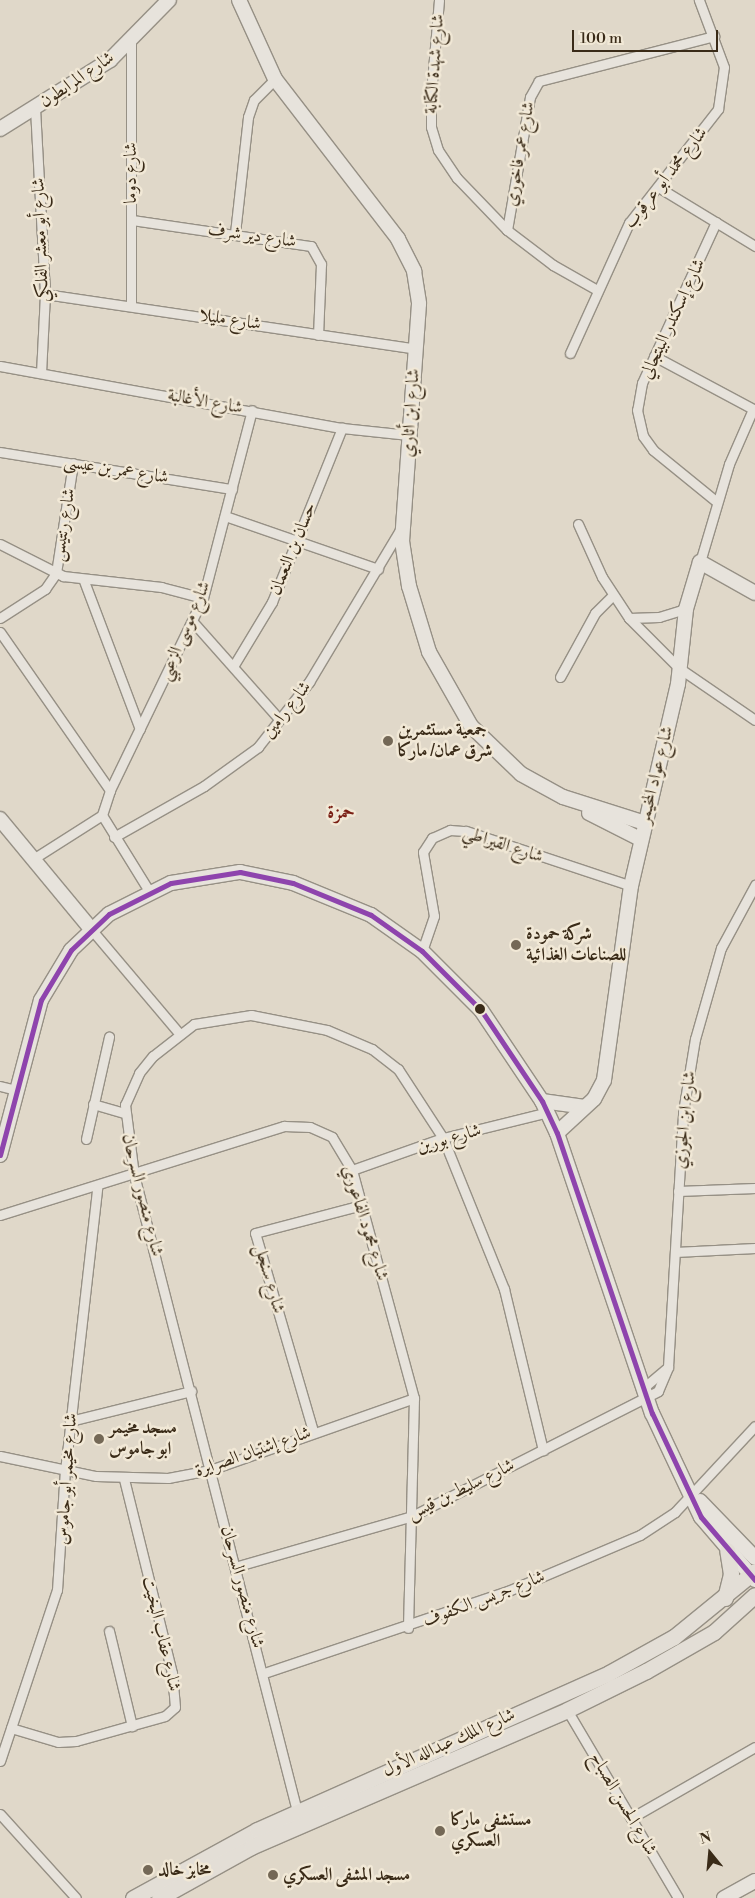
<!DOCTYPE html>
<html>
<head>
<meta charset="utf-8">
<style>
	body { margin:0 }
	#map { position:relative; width:755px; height:1898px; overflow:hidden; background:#e0d8c9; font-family:"Libre Bodoni",Amiri,serif }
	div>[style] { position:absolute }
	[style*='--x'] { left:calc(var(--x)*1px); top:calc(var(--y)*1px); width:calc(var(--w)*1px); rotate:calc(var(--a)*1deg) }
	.roads { filter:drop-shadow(1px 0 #969085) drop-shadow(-1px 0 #969085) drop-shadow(0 1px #969085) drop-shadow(0 -1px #969085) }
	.street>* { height:9px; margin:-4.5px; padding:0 4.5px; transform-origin:4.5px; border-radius:4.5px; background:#e7e3dc }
	.secondary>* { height:14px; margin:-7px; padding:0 7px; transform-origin:7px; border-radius:7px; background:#e7e3dc }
	.primary>* { height:15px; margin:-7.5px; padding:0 7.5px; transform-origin:7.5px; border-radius:7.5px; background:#e3ded6 }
	.bus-1>* { height:5px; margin:-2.5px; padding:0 2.5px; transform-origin:2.5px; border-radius:2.5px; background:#8e44ad }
	.dots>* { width:14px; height:14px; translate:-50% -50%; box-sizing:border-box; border:2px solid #f1e8d6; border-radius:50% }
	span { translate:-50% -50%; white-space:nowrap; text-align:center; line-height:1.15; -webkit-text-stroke:5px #f1e8d6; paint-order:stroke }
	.street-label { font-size:18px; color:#3a2b18 }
	.poi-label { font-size:18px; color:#3a2b18; font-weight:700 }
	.left { translate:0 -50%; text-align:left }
	.neighbourhood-label { font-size:19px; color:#7a1f14; font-weight:700 }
	.north { position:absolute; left:685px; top:1828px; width:50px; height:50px; -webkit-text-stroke:4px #f1e8d6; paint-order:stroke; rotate:343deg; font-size:14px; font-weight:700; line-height:20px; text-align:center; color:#3a2b18 }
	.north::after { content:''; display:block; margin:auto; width:18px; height:22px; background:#3a2b18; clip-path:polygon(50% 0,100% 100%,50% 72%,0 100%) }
	.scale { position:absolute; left:572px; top:30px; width:146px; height:22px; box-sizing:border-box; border:2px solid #3a2b18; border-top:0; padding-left:6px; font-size:15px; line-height:18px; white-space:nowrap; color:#3a2b18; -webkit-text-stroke:4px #f1e8d6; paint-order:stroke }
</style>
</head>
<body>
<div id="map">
	<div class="roads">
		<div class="street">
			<i style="--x:439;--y:0;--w:94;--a:94.9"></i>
			<i style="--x:431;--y:94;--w:33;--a:90"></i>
			<i style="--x:431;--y:127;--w:24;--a:73"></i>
			<i style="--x:438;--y:150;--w:34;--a:56"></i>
			<i style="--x:457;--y:178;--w:72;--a:46.1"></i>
			<i style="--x:507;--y:230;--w:58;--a:37.3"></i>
			<i style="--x:553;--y:265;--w:51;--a:29.6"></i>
			<i style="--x:131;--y:41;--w:263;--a:90"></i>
			<i style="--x:35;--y:108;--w:186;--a:86.9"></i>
			<i style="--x:45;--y:294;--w:79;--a:92.9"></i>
			<i style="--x:658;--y:187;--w:114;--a:31.3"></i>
			<i style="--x:132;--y:220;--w:181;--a:8.3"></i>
			<i style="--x:311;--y:246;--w:21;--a:61"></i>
			<i style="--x:321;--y:264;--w:71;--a:92.4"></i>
			<i style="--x:716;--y:222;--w:177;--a:114.7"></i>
			<i style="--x:642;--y:383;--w:27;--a:100"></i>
			<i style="--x:637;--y:410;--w:27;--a:77"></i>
			<i style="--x:643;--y:436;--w:17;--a:54"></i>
			<i style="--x:653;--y:450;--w:82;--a:39.1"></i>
			<i style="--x:507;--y:230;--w:135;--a:-80.2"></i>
			<i style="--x:530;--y:97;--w:18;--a:-61"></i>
			<i style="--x:539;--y:81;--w:181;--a:-14.4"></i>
			<i style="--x:235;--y:233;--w:117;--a:-83.6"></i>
			<i style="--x:248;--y:117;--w:18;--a:-71"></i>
			<i style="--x:254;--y:100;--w:30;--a:-45"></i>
			<i style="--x:45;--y:294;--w:375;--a:8.4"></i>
			<i style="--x:570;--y:353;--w:143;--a:-65.6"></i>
			<i style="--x:629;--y:223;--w:145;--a:-52"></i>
			<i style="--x:718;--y:109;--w:42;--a:-81.9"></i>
			<i style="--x:724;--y:67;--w:72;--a:-110.5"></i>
			<i style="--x:654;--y:356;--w:115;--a:28.1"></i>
			<i style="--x:0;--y:366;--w:348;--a:10.3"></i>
			<i style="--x:342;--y:428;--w:67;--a:6"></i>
			<i style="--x:0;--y:452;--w:235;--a:9.1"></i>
			<i style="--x:225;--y:516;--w:162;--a:19.1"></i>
			<i style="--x:578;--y:524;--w:58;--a:65.6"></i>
			<i style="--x:602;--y:577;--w:49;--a:56.6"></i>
			<i style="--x:629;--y:618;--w:71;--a:45"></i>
			<i style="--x:679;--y:668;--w:92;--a:34.4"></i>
			<i style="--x:0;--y:544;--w:71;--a:26.9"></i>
			<i style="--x:63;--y:576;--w:99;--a:6.4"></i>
			<i style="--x:161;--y:587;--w:43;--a:14.7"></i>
			<i style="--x:700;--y:562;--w:102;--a:-73.5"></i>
			<i style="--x:729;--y:464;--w:60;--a:-66.4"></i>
			<i style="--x:84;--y:581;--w:158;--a:69.3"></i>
			<i style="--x:0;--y:618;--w:54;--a:-32.8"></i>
			<i style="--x:45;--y:589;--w:19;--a:-55"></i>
			<i style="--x:56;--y:573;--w:111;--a:-81.2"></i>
			<i style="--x:629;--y:618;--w:30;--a:-2"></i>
			<i style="--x:659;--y:617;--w:28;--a:-17"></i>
			<i style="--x:193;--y:622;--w:130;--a:48.4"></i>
			<i style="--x:0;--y:632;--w:193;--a:55.2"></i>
			<i style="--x:234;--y:665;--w:74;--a:-58.9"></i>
			<i style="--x:272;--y:602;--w:188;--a:-68.1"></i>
			<i style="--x:560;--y:677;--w:73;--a:-61.3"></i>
			<i style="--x:595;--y:613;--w:25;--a:-45"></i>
			<i style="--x:102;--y:815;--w:89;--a:58.3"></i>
			<i style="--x:114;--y:837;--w:103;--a:-29.5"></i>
			<i style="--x:204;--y:786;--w:67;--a:-35.8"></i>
			<i style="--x:258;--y:747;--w:83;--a:-51.9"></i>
			<i style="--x:309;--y:682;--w:179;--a:-59.1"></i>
			<i style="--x:33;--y:859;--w:82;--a:-32.5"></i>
			<i style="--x:102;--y:815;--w:26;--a:-72"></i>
			<i style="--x:110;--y:790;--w:213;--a:-64.2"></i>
			<i style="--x:203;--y:598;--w:194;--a:-75.4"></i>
			<i style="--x:91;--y:929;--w:136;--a:49.8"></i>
			<i style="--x:422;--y:951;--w:37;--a:-71"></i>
			<i style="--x:434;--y:916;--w:65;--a:-99.8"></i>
			<i style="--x:423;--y:852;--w:17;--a:-57"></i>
			<i style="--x:432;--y:838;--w:20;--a:-24"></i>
			<i style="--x:450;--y:830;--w:16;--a:4"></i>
			<i style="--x:466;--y:831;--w:174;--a:18.4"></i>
			<i style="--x:0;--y:1086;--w:16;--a:14"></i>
			<i style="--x:93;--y:1104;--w:32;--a:16"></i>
			<i style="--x:86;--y:1139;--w:105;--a:-77.3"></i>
			<i style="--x:352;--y:1170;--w:96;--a:-19.4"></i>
			<i style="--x:443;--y:1138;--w:108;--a:-13.9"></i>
			<i style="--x:678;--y:1191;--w:77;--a:-2.2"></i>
			<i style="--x:0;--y:1215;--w:298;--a:-17.4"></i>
			<i style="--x:284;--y:1126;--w:26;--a:2"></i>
			<i style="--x:310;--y:1127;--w:24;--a:24"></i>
			<i style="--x:332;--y:1137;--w:39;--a:59"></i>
			<i style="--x:352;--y:1170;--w:236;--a:74.8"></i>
			<i style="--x:414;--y:1398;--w:230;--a:91.5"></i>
			<i style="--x:675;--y:1252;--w:80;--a:-2.9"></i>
			<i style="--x:642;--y:1389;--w:34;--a:-40"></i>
			<i style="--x:70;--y:1421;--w:125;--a:-13.9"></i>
			<i style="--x:313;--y:1431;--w:206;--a:-106.3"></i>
			<i style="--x:255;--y:1233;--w:111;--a:-14.7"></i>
			<i style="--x:0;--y:1456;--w:98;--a:11.8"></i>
			<i style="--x:96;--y:1476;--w:72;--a:1.6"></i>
			<i style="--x:168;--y:1478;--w:43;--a:-10.8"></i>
			<i style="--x:210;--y:1470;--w:216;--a:-19.4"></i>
			<i style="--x:238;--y:1566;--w:181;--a:-16"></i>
			<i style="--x:412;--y:1516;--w:276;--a:-26.9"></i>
			<i style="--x:658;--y:1391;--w:26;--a:-67"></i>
			<i style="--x:668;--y:1367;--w:255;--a:-86.6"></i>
			<i style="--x:683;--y:1112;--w:74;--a:-80.7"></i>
			<i style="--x:695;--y:1039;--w:95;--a:-74.1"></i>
			<i style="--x:721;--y:948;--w:72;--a:-61.6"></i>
			<i style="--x:109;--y:1631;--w:98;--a:76.4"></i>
			<i style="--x:264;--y:1673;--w:257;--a:-18.6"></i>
			<i style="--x:508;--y:1591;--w:143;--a:-23"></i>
			<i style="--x:640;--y:1535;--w:42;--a:-33.3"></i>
			<i style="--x:675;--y:1512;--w:117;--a:-47.1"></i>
			<i style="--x:567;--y:1710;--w:218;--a:59.4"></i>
			<i style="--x:11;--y:1728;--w:49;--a:16.6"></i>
			<i style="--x:58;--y:1742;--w:18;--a:-3"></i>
			<i style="--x:76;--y:1741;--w:92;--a:-15.7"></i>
			<i style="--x:165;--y:1716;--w:13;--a:-42"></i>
			<i style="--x:175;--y:1707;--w:34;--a:-95"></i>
			<i style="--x:172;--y:1673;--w:200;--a:-103.9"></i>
			<i style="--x:0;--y:1761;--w:180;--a:-71.6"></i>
			<i style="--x:57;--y:1590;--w:119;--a:-86.2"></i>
			<i style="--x:65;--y:1471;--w:285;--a:-83.5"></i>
			<i style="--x:0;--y:1814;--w:113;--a:47.9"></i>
			<i style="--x:298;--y:1815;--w:661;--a:-104.37"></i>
			<i style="--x:134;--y:1175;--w:71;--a:-97.3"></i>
			<i style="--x:125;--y:1105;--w:35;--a:-66"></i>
			<i style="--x:139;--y:1073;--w:22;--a:-51"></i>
			<i style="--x:153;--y:1056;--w:52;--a:-38"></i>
			<i style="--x:194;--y:1024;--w:58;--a:-9"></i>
			<i style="--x:251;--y:1015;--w:77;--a:11.2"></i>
			<i style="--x:327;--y:1030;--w:49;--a:22.9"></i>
			<i style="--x:372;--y:1049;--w:33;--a:38"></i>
			<i style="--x:398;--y:1069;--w:82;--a:56.9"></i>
			<i style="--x:443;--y:1138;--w:163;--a:68"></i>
			<i style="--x:504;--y:1289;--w:166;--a:76.4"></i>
			<i style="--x:631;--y:1818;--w:143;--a:-29.8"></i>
		</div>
		<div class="secondary">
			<i style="--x:239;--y:0;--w:87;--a:65.5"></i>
			<i style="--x:275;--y:79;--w:202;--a:52.4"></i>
			<i style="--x:398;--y:239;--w:36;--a:63"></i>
			<i style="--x:414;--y:271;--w:33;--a:81"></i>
			<i style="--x:419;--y:304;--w:238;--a:94.1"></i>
			<i style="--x:402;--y:541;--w:46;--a:81.2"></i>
			<i style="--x:409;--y:586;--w:69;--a:73.1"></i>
			<i style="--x:429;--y:652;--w:85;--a:60.4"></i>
			<i style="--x:471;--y:726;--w:69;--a:43.8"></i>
			<i style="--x:521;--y:774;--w:48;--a:28.7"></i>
			<i style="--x:563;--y:797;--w:86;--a:17.6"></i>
			<i style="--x:0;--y:129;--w:130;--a:-32.1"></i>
			<i style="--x:110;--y:60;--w:84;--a:-45.5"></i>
			<i style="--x:589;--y:813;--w:57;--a:27"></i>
			<i style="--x:0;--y:819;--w:143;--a:50.4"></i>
			<i style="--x:542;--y:1101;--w:43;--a:7.9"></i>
			<i style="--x:557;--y:1133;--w:50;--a:-42.6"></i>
			<i style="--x:594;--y:1099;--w:21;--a:-62"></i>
			<i style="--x:604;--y:1080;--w:196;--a:-82.1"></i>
			<i style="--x:631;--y:886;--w:207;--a:-76.9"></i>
			<i style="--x:678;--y:684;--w:75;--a:-83.9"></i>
			<i style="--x:686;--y:609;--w:49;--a:-73.4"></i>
			<i style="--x:700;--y:562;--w:63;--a:29.4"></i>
			<i style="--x:0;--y:1155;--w:160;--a:-75.2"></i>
			<i style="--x:41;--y:1000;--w:58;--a:-59"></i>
			<i style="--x:71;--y:950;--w:52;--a:-43.5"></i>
			<i style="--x:109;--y:914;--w:69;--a:-26.6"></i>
			<i style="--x:171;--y:883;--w:70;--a:-9.1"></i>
			<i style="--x:240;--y:872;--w:54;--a:11.7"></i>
			<i style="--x:293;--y:883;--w:84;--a:22.3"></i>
			<i style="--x:371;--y:915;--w:62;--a:35.2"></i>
			<i style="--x:422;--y:951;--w:83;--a:45"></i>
			<i style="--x:481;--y:1010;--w:110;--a:56.2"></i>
			<i style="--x:542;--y:1101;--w:35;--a:65"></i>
			<i style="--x:557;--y:1133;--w:296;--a:71.3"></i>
			<i style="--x:652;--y:1413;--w:115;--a:64.8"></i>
			<i style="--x:701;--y:1517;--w:83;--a:49.4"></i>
			<i style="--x:700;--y:1501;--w:79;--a:46"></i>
			<i style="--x:724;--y:1898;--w:35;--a:-29"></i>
		</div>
		<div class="primary">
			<i style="--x:725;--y:1598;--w:25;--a:-76"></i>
			<i style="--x:731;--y:1574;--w:24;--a:-99"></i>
			<i style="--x:133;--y:1898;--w:141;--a:-28.7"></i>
			<i style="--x:257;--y:1830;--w:385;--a:-24"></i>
			<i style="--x:609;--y:1673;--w:74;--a:-29"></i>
			<i style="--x:674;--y:1637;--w:104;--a:-39.2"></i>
			<i style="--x:159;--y:1898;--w:105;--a:-29"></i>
			<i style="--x:251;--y:1847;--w:344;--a:-23.4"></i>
			<i style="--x:567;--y:1710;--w:88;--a:-26.3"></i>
			<i style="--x:646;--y:1671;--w:78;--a:-29.8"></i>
			<i style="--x:714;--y:1632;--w:55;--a:-42.1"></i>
		</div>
	</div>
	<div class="bus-1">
		<i style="--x:0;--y:1155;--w:160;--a:-75.2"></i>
		<i style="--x:41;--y:1000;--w:58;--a:-59"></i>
		<i style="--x:71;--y:950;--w:52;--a:-43.5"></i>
		<i style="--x:109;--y:914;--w:69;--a:-26.6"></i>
		<i style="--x:171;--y:883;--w:70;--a:-9.1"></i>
		<i style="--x:240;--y:872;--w:54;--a:11.7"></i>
		<i style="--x:293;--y:883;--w:84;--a:22.3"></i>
		<i style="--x:371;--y:915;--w:62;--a:35.2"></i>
		<i style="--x:422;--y:951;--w:83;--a:45"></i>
		<i style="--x:481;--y:1010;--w:110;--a:56.2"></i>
		<i style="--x:542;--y:1101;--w:35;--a:65"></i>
		<i style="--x:557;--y:1133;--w:296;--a:71.3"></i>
		<i style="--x:652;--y:1413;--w:115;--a:64.8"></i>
		<i style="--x:701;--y:1517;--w:83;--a:49.4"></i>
	</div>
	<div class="dots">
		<i style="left:388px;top:741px;background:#746856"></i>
		<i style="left:516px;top:945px;background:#746856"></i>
		<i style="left:480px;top:1009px;background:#3a2b18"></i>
		<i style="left:99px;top:1439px;background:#746856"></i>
		<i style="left:440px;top:1831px;background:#746856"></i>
		<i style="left:148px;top:1870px;background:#746856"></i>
		<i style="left:273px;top:1875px;background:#746856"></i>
	</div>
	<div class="street-label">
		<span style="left:435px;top:64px;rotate:-86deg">شارع شهدة الكتابة</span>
		<span style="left:77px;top:80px;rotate:-34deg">شارع المرابطون</span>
		<span style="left:520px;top:154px;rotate:-80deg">شارع عمر فاخوري</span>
		<span style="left:131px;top:173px;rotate:-90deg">شارع دوما</span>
		<span style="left:666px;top:178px;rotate:-52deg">شارع محمد أبو عرقوب</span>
		<span style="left:252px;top:236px;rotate:8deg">شارع دير شرف</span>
		<span style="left:41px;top:240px;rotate:-92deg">شارع أبو معشر الفلكي</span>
		<span style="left:673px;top:319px;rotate:-65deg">شارع إسكندر البيتجالي</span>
		<span style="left:230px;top:320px;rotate:9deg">شارع مليلا</span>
		<span style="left:205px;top:402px;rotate:10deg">شارع الأغالبة</span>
		<span style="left:411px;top:413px;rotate:-86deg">شارع ابن أثاري</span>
		<span style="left:116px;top:470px;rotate:9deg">شارع عمر بن عيسى</span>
		<span style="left:64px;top:525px;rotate:-81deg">شارع رنتيس</span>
		<span style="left:293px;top:549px;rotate:-68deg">حسان بن النعمان</span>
		<span style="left:185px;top:631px;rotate:-67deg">شارع موسى الزعبي</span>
		<span style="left:287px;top:710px;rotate:-52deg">شارع رامين</span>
		<span style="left:656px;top:775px;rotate:-76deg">شارع عواد المخيمر</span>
		<span style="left:503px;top:845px;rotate:18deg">شارع القيراطي</span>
		<span style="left:685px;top:1120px;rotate:-84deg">شارع ابن الجوزي</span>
		<span style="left:449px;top:1139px;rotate:-16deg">شارع بورين</span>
		<span style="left:142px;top:1195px;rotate:76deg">شارع منصور السرحان</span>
		<span style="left:365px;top:1223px;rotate:73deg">شارع محمود الفاعوري</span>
		<span style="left:269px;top:1279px;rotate:74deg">شارع سنجل</span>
		<span style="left:253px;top:1452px;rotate:-19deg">شارع إشتيان الصرايرة</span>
		<span style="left:67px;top:1479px;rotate:-86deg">شارع مخيمر أبو جاموس</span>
		<span style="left:461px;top:1490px;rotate:-26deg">شارع سليط بن قيس</span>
		<span style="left:242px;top:1587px;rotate:75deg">شارع منصور السرحان</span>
		<span style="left:484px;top:1599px;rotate:-21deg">شارع جريس الكفوف</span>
		<span style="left:161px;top:1634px;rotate:77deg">شارع عقاب البخيت</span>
		<span style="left:449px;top:1743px;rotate:-24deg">شارع الملك عبدالله الأول</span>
		<span style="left:623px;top:1804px;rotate:60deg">شارع الحسن الصباح</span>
	</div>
	<div class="poi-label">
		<span class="left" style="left:398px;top:741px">جمعية مستثمرين<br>شرق عمان/ ماركا</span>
		<span class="left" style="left:526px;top:945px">شركة حمودة<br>للصناعات الغذائية</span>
		<span class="left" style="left:109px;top:1439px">مسجد مخيمر<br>ابو جاموس</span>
		<span class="left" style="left:451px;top:1831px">مستشفى ماركا<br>العسكري</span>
		<span class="left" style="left:158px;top:1870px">مخابز خالد</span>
		<span class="left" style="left:283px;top:1875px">مسجد المشفى العسكري</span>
	</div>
	<div class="neighbourhood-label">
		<span style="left:341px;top:813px">حمزة</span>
	</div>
	<div class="north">N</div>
	<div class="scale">100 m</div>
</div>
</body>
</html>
